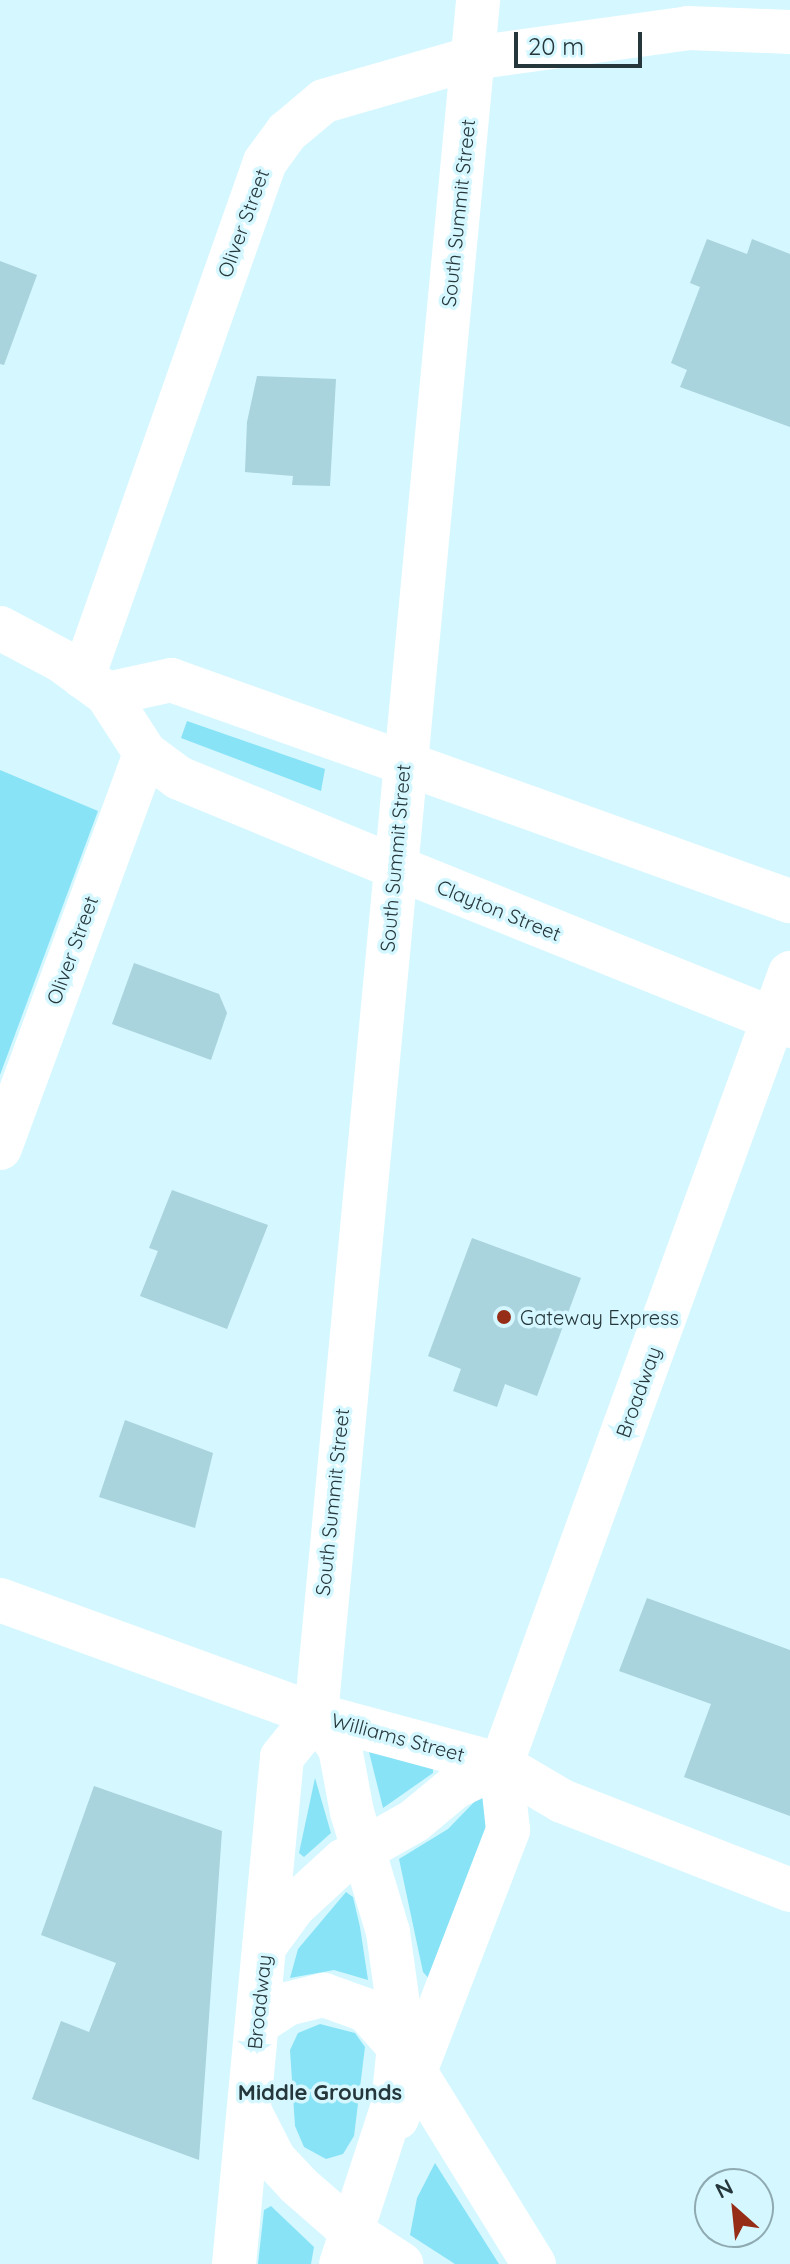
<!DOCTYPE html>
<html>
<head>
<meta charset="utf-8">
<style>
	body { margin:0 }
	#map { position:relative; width:790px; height:2264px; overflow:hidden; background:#d5f7ff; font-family:Quicksand,sans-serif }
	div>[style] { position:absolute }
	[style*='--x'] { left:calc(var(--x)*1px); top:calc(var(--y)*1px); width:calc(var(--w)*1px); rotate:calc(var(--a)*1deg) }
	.green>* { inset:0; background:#89e3f7 }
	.building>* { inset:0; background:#a9d3dd }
	.minor>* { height:44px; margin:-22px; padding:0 22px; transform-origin:22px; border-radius:22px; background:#fff }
	.major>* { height:44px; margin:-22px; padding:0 22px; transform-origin:22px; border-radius:22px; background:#fff }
	.dots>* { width:22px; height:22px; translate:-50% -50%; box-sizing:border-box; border:4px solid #d5f7ff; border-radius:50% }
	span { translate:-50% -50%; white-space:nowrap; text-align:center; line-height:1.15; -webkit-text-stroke:7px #d5f7ff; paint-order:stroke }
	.street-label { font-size:20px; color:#26373b }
	.poi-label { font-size:20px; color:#26373b }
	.left { translate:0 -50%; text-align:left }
	.neighbourhood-label { font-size:22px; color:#26373b; font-weight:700 }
	.north { position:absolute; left:694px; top:2168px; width:80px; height:80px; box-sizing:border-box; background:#d5f7ff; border:2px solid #8faab1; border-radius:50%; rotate:333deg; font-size:22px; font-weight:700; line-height:32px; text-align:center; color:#26373b }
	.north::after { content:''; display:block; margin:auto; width:28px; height:36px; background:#962e17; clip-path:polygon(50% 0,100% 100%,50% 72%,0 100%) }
	.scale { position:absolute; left:514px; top:32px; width:128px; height:36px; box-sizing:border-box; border:4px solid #26373b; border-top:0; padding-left:10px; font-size:24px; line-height:28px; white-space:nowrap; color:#26373b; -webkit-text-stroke:6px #d5f7ff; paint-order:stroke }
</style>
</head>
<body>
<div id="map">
	<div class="green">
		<i style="clip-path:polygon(187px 721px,325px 769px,321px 791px,181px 738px)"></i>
		<i style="clip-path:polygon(0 770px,98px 811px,0 1075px)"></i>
		<i style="clip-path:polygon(369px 1752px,433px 1767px,433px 1773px,383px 1808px)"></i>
		<i style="clip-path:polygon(315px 1778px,331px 1833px,304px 1857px,299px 1853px)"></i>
		<i style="clip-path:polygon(480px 1796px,499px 1797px,431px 1981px,423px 1972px,399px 1859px,448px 1829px)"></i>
		<i style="clip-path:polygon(346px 1892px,353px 1897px,360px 1927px,368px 1980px,334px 1970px,290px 1978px,298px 1949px)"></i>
		<i style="clip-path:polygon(320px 2024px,355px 2033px,365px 2047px,354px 2136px,343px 2154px,326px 2159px,304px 2147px,295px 2126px,290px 2050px,298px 2033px)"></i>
		<i style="clip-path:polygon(435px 2163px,499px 2264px,455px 2264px,410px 2235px,417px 2198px)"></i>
		<i style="clip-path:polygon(271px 2206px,314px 2247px,311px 2264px,258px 2264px,264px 2210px)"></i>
	</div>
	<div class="building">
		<i style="clip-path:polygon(707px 239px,747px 254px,752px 239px,790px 254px,790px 427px,680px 387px,687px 370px,671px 363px,700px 287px,690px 283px)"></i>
		<i style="clip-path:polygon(0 261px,37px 275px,4px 365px,0 364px)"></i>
		<i style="clip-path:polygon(257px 376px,336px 379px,330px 486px,292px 485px,293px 476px,245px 472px,247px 422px)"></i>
		<i style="clip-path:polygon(134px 963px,219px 994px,227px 1013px,211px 1060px,112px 1024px)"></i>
		<i style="clip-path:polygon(172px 1190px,268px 1225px,227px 1329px,140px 1296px,158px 1251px,149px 1248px)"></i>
		<i style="clip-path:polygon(472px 1238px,581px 1278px,537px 1396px,505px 1384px,497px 1407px,453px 1391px,461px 1369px,428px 1356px)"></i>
		<i style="clip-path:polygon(125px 1420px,213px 1453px,195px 1528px,99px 1497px)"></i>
		<i style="clip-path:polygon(647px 1598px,790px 1650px,790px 1816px,684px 1777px,711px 1704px,619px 1671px)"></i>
		<i style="clip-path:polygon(94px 1786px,222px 1831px,199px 2160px,32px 2099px,61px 2021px,89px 2032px,116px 1963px,41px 1935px)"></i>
	</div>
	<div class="minor">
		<i style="--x:0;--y:628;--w:70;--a:28"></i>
		<i style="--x:62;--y:661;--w:56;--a:36.3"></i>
		<i style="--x:107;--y:694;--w:70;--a:57.2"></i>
		<i style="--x:145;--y:753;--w:42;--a:36.3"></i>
		<i style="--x:179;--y:778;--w:234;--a:22.4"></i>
		<i style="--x:83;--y:677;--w:546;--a:-70.54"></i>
		<i style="--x:265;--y:162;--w:37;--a:-54"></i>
		<i style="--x:287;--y:132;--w:48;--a:-40"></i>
		<i style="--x:324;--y:101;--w:155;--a:-16.1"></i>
		<i style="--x:473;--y:58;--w:217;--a:-7.9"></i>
		<i style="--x:688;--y:28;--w:102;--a:2.2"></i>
		<i style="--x:107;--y:694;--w:66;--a:-12.3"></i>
		<i style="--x:171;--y:680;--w:247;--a:19.6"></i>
		<i style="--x:0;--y:1148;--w:421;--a:-69.8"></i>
		<i style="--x:0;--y:1600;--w:336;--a:20"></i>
		<i style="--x:316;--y:1715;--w:192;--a:15.1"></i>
		<i style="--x:501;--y:1765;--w:71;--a:30.5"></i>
		<i style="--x:562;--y:1801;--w:245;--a:21.3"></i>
		<i style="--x:264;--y:1947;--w:51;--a:-53.8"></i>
		<i style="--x:294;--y:1906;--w:67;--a:-42.6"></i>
		<i style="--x:343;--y:1861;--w:81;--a:-29.4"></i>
		<i style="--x:414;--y:1821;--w:53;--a:-39.7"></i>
		<i style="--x:455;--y:1787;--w:51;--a:-25.6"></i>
		<i style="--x:258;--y:2023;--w:35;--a:-33"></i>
		<i style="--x:287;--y:2004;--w:38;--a:-14"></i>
		<i style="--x:324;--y:1995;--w:45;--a:19.7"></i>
		<i style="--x:366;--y:2010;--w:52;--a:48.1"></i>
		<i style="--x:401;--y:2049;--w:253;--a:58.3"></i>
		<i style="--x:249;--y:2110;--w:55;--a:63"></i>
		<i style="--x:274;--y:2159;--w:34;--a:47"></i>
		<i style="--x:297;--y:2184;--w:73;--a:41.1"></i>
		<i style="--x:352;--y:2232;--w:59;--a:33.1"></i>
		<i style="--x:397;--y:2118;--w:309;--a:-68.9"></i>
		<i style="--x:508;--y:1830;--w:65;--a:-96.1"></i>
		<i style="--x:501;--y:1765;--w:843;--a:-69.95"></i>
	</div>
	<div class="major">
		<i style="--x:404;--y:763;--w:410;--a:19.7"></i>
		<i style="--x:395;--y:867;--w:426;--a:21.9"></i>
		<i style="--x:316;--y:1715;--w:41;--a:54"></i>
		<i style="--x:340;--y:1748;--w:65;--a:79.4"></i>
		<i style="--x:352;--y:1812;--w:125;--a:73.3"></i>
		<i style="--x:388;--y:1932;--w:95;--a:82.1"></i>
		<i style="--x:401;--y:2026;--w:79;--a:95.8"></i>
		<i style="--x:393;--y:2105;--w:167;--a:108.1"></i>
		<i style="--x:234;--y:2264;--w:509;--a:-84.59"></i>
		<i style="--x:282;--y:1757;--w:54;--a:-51"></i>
		<i style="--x:316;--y:1715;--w:1723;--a:-84.6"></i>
	</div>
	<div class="dots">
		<i style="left:504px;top:1317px;background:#962e17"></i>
	</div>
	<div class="street-label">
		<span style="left:458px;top:213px;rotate:-84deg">South Summit Street</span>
		<span style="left:243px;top:223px;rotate:-70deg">Oliver Street</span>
		<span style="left:395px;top:858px;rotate:-85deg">South Summit Street</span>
		<span style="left:499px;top:910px;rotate:22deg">Clayton Street</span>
		<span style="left:72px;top:950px;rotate:-70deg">Oliver Street</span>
		<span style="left:638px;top:1392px;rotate:-70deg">Broadway</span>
		<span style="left:332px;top:1502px;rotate:-84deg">South Summit Street</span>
		<span style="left:398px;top:1737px;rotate:15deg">Williams Street</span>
		<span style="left:259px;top:2002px;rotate:-84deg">Broadway</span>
	</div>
	<div class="poi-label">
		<span class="left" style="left:520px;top:1317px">Gateway Express</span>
	</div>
	<div class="neighbourhood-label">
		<span style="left:320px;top:2093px">Middle Grounds</span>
	</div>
	<div class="north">N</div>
	<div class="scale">20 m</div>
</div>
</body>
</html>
